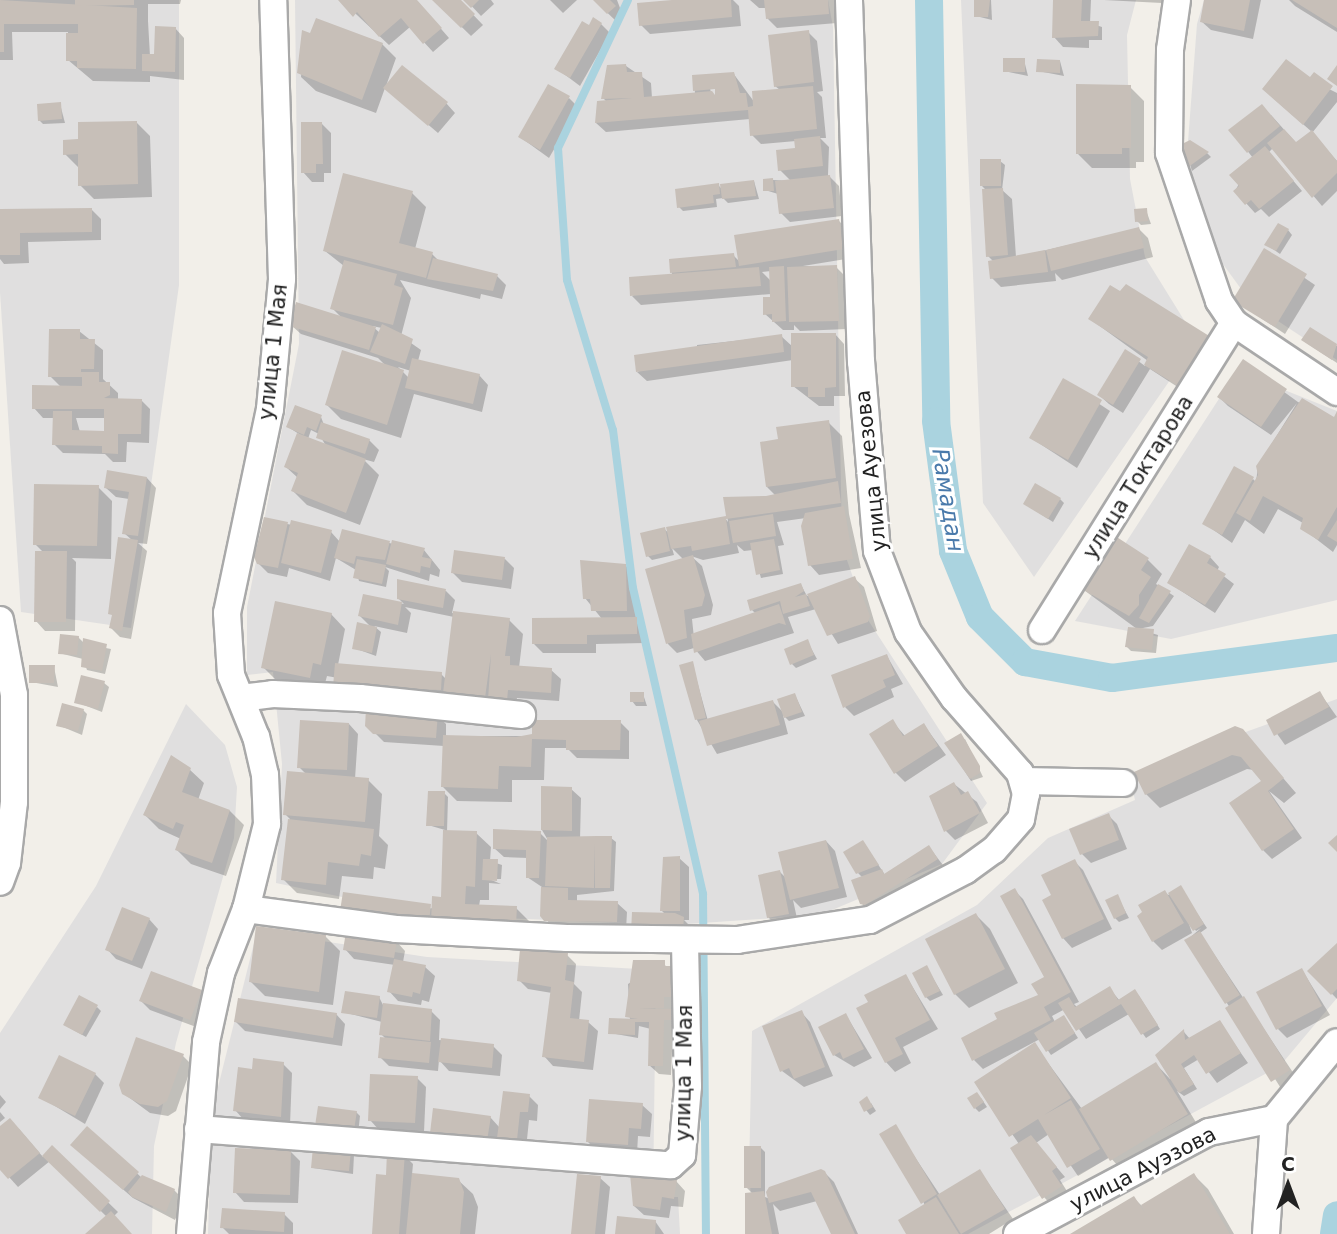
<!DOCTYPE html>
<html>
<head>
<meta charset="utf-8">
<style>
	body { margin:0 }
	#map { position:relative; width:1337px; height:1234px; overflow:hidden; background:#f2efe9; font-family:"DejaVu Sans",sans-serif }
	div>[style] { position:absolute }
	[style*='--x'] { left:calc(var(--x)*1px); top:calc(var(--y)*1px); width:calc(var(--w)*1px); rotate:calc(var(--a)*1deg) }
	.residential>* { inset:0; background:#e0dfdf }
	.shadow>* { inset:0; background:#0003 }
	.stream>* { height:8px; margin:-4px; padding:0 4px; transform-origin:4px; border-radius:4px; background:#aad3df }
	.canal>* { height:28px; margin:-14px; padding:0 14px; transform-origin:14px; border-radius:14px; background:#aad3df }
	.building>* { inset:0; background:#c7bfb8 }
	.roads { filter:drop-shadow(2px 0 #a9a9a9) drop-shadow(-2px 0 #a9a9a9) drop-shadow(0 2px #a9a9a9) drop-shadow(0 -2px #a9a9a9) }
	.street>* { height:26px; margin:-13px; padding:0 13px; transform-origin:13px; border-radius:13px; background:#fff }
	span { translate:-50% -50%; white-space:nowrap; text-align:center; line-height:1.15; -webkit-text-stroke:6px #fff; paint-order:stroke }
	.street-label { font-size:21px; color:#222 }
	.water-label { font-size:23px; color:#4a7aab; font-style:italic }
	.north { position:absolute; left:1253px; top:1150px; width:70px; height:70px; -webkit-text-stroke:5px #fff; paint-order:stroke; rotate:0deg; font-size:19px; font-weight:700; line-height:28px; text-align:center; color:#222 }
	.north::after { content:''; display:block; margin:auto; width:24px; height:32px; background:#222; clip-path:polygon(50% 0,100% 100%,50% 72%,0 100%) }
</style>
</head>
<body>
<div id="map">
	<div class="residential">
		<i style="clip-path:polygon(0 0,179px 0,179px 285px,131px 628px,21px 612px,0 292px)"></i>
		<i style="clip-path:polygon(295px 0,828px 0,833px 27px,842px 546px,868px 620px,987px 803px,942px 864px,820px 915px,672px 925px,427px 915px,276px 883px,282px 764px,273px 672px,247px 675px,247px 607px,299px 344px)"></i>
		<i style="clip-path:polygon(961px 0,1136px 0,1127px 35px,1130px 179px,1145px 257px,1197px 341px,1034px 577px,983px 503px)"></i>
		<i style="clip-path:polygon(1204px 0,1337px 0,1337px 360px,1252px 304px,1204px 238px,1186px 168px,1197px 24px)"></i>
		<i style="clip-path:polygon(1237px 371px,1337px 411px,1337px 600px,1171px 639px,1075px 621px)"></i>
		<i style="clip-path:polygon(1337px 699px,1337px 998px,1280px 1066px,968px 1234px,754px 1234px,749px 1172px,752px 1031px,977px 905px,1048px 838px,1135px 800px,1129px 774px)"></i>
		<i style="clip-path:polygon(186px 704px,225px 745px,237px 787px,234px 838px,176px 1043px,154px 1146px,152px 1234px,0 1234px,0 1033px,96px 886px)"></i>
		<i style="clip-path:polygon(257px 931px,427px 957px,656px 970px,653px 1197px,678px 1197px,680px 1234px,208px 1234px,212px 1111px)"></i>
	</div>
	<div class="shadow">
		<i style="clip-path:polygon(0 0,181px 0,180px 4px,148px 4px,148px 21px,150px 56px,156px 56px,175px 28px,184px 38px,184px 80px,150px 76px,150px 82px,93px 81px,68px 60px,68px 32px,12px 32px,13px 60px,0 60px)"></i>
		<i style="clip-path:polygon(341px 0,416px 0,449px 38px,433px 52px,410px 27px,389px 45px)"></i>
		<i style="clip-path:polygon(434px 0,459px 0,483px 25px,471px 36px)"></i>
		<i style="clip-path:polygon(466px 0,491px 0,494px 4px,481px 16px)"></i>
		<i style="clip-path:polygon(550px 0,577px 0,563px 13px)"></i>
		<i style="clip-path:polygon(594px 0,617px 0,623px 16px,617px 22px)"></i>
		<i style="clip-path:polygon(691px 0,733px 0,739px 6px,741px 26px,650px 34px,641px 25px)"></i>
		<i style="clip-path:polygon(750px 0,842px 0,842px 2px,836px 3px,837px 23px,777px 28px,768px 19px,767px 8px,759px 8px)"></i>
		<i style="clip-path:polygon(976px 0,991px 0,992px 20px,976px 16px)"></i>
		<i style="clip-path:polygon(1055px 0,1091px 0,1090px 23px,1102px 27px,1102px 40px,1089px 40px,1089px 48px,1063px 47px,1054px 37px)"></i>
		<i style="clip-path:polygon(1104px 0,1163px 0,1162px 3px)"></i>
		<i style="clip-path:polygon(1206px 0,1261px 0,1253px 39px,1211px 30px,1201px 21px)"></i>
		<i style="clip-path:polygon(1289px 0,1337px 0,1337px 32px,1295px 6px)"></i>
		<i style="clip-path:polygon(601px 24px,610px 33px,580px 86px,556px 68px,590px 27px)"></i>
		<i style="clip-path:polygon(evenodd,808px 32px,817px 41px,823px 91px,817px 92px,822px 97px,826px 138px,820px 138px,829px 147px,828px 175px,839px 186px,842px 216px,790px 222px,781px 213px,778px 194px,765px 190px,773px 180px,791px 181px,780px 170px,797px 150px,796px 141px,761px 144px,752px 135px,750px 119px,606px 132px,596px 123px,607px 102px,603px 98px,626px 66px,651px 83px,652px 98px,695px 94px,694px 76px,733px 73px,755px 103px,780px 90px,775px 86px,808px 32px,717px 87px,713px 103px,710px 88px,717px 87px)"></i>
		<i style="clip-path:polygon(304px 33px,382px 44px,396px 58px,386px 86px,446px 103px,455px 113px,438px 133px,385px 88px,376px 113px,316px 91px,301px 77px)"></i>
		<i style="clip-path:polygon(1024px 60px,1028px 76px,1004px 71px)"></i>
		<i style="clip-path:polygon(1060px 61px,1064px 76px,1038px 71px)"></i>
		<i style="clip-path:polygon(1311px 80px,1337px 93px,1337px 102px,1312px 133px,1337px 161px,1337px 191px,1322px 206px,1273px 148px,1269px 152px,1302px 191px,1269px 217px,1261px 209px,1255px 213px,1235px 191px,1253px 158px,1231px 130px,1271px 115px,1297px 144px,1312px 132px,1273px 98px)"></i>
		<i style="clip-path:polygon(1130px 87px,1144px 101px,1144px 162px,1136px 162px,1136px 168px,1092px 168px,1078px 154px)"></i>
		<i style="clip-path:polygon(569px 98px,578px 107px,549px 158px,520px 137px)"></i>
		<i style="clip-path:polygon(60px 104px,65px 123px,43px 124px,39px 120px)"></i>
		<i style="clip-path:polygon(136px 122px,150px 136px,152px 197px,94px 199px,80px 185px,80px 169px,65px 154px,80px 141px)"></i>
		<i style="clip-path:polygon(322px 124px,331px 133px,331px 173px,324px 173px,324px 182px,312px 182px,303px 172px)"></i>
		<i style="clip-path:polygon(1184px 145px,1207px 153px,1211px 157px,1192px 171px)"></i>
		<i style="clip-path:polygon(1000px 161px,1005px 165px,1002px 190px,1012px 199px,1016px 257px,1139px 229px,1148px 238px,1153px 257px,1062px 280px,1055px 273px,1056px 281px,1001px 287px,992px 278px,994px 262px,988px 256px,987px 191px,982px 186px)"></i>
		<i style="clip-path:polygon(754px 181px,759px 199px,728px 203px,723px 198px,716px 199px,717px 207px,683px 211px,679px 207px,718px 185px,723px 190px)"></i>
		<i style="clip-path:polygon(evenodd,412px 193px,426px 207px,415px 249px,432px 254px,440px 262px,497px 276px,506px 285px,502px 299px,481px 294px,480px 299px,400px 280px,411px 298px,401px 336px,421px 350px,418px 361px,479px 375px,488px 385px,482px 412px,414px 394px,401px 438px,341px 419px,327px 405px,386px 366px,378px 358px,301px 334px,291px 325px,342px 318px,332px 308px,344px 266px,325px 251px,412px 193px,372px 326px,382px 328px,380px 333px,372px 326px,412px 193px,398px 367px,411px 371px,409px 378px,398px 367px)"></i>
		<i style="clip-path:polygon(91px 209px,101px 219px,101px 240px,28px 242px,29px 263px,4px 264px,0 259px,0 211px)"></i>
		<i style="clip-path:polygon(1146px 210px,1151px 224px,1141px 225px,1137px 221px)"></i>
		<i style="clip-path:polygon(evenodd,839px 221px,848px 230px,852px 258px,803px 266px,836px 267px,845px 276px,847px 329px,800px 331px,794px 325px,794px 330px,783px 330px,765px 314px,771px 294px,641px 305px,632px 296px,672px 275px,671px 260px,733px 255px,740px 262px,839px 221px,771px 271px,771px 281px,762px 272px,771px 271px)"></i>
		<i style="clip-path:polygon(1288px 230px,1292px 235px,1280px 254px,1267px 245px)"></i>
		<i style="clip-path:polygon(1265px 251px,1315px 285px,1285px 334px,1235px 301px)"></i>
		<i style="clip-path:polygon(1176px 318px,1193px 397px,1150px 369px,1123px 413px,1109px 404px,1099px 395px,1126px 352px,1145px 366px,1148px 361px,1090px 319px)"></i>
		<i style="clip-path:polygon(1311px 329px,1337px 346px,1337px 363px,1308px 344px)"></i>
		<i style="clip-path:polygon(evenodd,79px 331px,103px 350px,103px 379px,118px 393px,118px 400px,141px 400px,150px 409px,149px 443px,127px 442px,126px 462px,113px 462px,105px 454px,63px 453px,54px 444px,55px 418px,43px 418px,34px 408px,61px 387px,50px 376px,79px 331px,76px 418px,106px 418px,105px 433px,80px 432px,76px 418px)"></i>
		<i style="clip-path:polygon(835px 334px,844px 344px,845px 396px,834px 396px,834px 406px,819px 406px,793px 386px,793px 360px,647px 381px,637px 372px,697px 350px,697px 345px,781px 336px,793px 347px)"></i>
		<i style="clip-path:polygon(1243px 362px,1298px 402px,1334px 419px,1337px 415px,1337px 545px,1333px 552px,1302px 528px,1303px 523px,1278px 509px,1264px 534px,1245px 520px,1232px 543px,1205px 524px,1253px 479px,1256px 482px,1258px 466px,1297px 403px,1271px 435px,1228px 406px,1219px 397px)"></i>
		<i style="clip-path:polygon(1063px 380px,1110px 411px,1077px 468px,1031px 438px)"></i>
		<i style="clip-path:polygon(evenodd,296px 407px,321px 417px,324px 425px,369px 440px,379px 450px,374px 462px,363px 459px,379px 475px,360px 525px,307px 505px,293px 491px,298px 478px,286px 467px,299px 434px,288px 427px,296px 407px,311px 430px,319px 434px,326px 446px,308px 439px,311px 430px)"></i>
		<i style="clip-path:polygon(828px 422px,842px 436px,849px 514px,861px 568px,819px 575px,810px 565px,806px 518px,777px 522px,784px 545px,778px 546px,783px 574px,761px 578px,753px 550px,744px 551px,737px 545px,739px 553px,703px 560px,691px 556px,702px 566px,713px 605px,711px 615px,692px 619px,694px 638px,756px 614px,752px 610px,801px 585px,807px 596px,854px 578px,864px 587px,877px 631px,838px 644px,816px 609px,788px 617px,794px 633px,705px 661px,694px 648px,677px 653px,668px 644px,647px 570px,684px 560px,672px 548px,674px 555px,652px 560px,648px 556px,664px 529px,670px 534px,725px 518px,728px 522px,725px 499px,776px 496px,767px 487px,780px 441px)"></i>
		<i style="clip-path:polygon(147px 478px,156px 488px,147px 544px,138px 543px,147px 551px,131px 639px,120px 637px,111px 628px,119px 539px,133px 541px,124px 533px,129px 499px,116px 497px,106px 488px)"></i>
		<i style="clip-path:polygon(98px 487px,112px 501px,111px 559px,72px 558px,76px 562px,75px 631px,45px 631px,36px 621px,43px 552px,35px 544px)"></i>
		<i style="clip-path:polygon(1060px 499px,1064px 503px,1053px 522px,1025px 504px)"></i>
		<i style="clip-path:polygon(287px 524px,331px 532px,340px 542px,389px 543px,424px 550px,440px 570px,439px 577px,430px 574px,429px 581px,385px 567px,389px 571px,386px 587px,359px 581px,356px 570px,336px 558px,330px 581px,289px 568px,287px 577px,268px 573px,258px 563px)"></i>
		<i style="clip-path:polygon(1110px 535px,1148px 560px,1162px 574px,1156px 584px,1174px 596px,1153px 626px,1138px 629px,1158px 635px,1156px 653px,1131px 651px,1127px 647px,1137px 629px,1077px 585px)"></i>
		<i style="clip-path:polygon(1210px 557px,1219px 567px,1217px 571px,1234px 584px,1215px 613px,1169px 583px)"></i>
		<i style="clip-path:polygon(505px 559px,514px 568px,511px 589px,462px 582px,453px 573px)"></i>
		<i style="clip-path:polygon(582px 561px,626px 566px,635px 575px,636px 618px,646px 628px,646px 643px,596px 644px,596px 653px,543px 653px,534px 644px,602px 619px,585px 598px)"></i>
		<i style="clip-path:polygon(446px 591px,455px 600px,452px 613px,509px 620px,523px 634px,519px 668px,551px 670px,561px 679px,559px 701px,517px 698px,515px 710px,327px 676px,323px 691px,277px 681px,263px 667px,331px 614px,345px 629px,338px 665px,441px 674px,446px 679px,454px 617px,405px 607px,411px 613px,407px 633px,374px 626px,381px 632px,376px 656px,354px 648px,371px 627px,360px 616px,365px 596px,404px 604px,398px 598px)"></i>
		<i style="clip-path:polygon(78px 637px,85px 644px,111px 649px,105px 674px,87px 670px,83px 659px,59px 653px)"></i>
		<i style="clip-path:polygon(807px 641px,817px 659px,796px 668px,792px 664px)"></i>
		<i style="clip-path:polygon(887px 656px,903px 684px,891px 689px,894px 697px,854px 716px,845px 707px)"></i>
		<i style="clip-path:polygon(692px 663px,708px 721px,773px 702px,784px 713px,795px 695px,805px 716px,789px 721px,783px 715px,788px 734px,717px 754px,697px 720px)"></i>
		<i style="clip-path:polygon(54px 667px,58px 687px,31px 682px)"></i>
		<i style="clip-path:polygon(104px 683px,109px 687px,102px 712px,76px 702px)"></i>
		<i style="clip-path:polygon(1320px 693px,1337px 717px,1285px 745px,1268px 721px)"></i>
		<i style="clip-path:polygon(643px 694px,647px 706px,636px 706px,632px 701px)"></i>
		<i style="clip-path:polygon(83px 710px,87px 714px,82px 735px,58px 725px)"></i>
		<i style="clip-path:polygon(437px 715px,446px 724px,446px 736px,531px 736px,620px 722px,629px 731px,629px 759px,577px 758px,567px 748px,545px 748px,544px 780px,512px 780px,512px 802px,457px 801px,443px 787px,444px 746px,384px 742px,367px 725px)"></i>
		<i style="clip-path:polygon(892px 721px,905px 736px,924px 725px,946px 755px,905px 782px,895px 772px)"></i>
		<i style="clip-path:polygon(349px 724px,358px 734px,355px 779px,368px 780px,382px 794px,379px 836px,388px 845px,385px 869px,374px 867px,373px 879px,342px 876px,339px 899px,297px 893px,283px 879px,290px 819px,285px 814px,307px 775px,299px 767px)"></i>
		<i style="clip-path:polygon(1242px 730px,1296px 793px,1284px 803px,1269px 791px,1302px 838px,1272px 859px,1263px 850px,1264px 782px,1254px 770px,1247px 769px,1160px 808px,1146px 794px)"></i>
		<i style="clip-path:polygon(965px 739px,983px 777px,971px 781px,947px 744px)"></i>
		<i style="clip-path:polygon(189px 769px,204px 783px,198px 800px,230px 811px,244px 825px,226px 876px,191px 864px,177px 850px,181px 839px,159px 829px,145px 815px)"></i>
		<i style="clip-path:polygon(954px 784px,977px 802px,988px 823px,955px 840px,946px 831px,931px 796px)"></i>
		<i style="clip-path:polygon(571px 789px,581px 798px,580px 840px,611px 838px,616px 842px,614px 891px,577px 895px,577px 902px,617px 903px,627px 912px,626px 930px,555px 929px,542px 915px,542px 887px,527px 877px,528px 858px,504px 857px,494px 848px,540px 833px,549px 842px,542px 830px)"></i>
		<i style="clip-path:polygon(444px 793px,448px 797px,447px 832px,476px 833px,491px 847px,490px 861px,502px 865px,501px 879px,489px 879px,501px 884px,489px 883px,489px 900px,480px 900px,479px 906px,516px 908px,530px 922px,530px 939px,351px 920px,433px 908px,443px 899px,445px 830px,428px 825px)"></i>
		<i style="clip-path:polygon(1108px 815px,1117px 824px,1127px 849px,1091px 863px,1082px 854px)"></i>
		<i style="clip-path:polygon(826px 841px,835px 851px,847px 897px,801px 908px,793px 900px,798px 923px,778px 927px,768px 917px,780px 872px,787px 879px)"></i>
		<i style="clip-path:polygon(866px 846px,885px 875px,929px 847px,946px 869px,871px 912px,861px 903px,863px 878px,858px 873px)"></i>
		<i style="clip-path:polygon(679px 858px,689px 867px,689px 920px,684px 920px,692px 928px,633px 932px,666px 915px,662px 911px)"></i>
		<i style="clip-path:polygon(1074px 861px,1083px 870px,1112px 929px,1072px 948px,1063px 938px,1053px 896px)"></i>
		<i style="clip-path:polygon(1180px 888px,1207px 928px,1200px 933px,1298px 1080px,1282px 1090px,1187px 940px,1201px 928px,1196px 931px,1187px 918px,1192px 933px,1162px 950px,1153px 941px,1165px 892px,1168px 895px)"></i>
		<i style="clip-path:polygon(1014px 890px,1023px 899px,1079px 1002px,1074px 1004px,1077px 1007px,1109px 988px,1120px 1001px,1139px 996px,1160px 1029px,1146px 1038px,1129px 1014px,1086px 1039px,1065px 1009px,1052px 1016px,1055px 1022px,1067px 1021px,1078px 1038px,1051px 1055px,1040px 1039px,983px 1069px,974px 1060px,999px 1020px,996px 1013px,1040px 996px,1046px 978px)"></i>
		<i style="clip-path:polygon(1117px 896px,1129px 918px,1119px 922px,1115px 918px)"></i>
		<i style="clip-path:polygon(976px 915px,990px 929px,1018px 983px,969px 1008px,955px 994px)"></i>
		<i style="clip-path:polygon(149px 919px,158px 929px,142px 969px,116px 959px,107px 949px)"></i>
		<i style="clip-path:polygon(325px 936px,340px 951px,333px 1005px,265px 996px,251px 982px)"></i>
		<i style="clip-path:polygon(396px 941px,405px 951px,403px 962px,425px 967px,435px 976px,429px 1002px,422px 1000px,421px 1005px,398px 1001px,389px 991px,395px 965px,354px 959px,345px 949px)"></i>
		<i style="clip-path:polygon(1337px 947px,1337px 999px,1310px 971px)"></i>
		<i style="clip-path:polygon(567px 955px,576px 964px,574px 984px,582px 992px,579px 1021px,588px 1022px,598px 1031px,593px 1070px,553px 1066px,544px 1056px,552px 993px,528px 989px,519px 980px)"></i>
		<i style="clip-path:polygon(664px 962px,681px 1005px,672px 1005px,672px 1011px,683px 1028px,673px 1028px,671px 1075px,659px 1074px,649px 1065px,651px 1029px,639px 1026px,638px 1038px,610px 1033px,630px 1020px,628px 984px)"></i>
		<i style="clip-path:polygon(927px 968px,943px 995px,930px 1001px,926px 997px)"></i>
		<i style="clip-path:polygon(1302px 970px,1330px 1015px,1287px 1038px,1278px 1029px)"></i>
		<i style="clip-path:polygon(906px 976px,938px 1029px,903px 1047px,911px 1063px,895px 1072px,886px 1062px)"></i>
		<i style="clip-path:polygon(201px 991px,210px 1000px,199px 1028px,150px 1010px,141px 1001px)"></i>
		<i style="clip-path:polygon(379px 997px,383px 1005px,431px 1011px,440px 1020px,439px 1040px,493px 1046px,502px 1055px,500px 1076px,449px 1071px,439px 1060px,438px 1071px,389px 1066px,380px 1057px,387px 1040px,381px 1034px,382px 1022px,343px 1012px)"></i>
		<i style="clip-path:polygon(97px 1007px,101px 1011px,86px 1037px,70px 1028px)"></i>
		<i style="clip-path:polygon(801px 1012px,810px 1022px,833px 1076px,804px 1087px,782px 1071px)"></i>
		<i style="clip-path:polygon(336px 1014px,345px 1024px,342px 1046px,245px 1031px,236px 1022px)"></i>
		<i style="clip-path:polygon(846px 1015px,872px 1058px,854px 1067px,834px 1055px)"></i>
		<i style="clip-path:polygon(1219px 1022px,1248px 1063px,1217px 1083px,1199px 1059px,1184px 1068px,1197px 1089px,1184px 1096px,1177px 1091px,1200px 1129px,1125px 1174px,1110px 1157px,1078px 1176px,1049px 1134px,1036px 1143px,1065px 1177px,1060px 1180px,1070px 1196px,1053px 1207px,1044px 1197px,1019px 1144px,976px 1083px,1034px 1044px,1082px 1109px,1156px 1064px,1170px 1079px,1184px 1032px,1190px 1039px)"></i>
		<i style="clip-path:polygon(183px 1056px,192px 1065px,176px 1111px,168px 1116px,150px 1113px,123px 1093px)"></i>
		<i style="clip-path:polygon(283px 1064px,292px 1073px,290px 1125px,244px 1120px,235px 1110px,253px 1070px)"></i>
		<i style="clip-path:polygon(95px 1074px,104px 1083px,85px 1124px,40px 1097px)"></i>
		<i style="clip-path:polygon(417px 1078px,426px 1087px,424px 1132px,379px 1130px,370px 1120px)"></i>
		<i style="clip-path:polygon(0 1095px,6px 1102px,0 1109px)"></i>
		<i style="clip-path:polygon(529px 1096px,538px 1105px,537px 1121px,529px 1120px,526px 1149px,509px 1147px,498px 1136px,496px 1149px,441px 1142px,431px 1132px,490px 1117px,500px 1128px)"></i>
		<i style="clip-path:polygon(981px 1098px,987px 1107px,979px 1112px,975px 1108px)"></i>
		<i style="clip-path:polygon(871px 1103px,876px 1111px,870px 1115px,866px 1110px)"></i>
		<i style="clip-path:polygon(642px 1105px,652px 1114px,650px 1137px,638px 1136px,637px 1153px,597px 1151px,588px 1142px)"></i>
		<i style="clip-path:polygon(0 1112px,5px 1118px,0 1122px)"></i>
		<i style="clip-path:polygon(356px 1112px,360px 1116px,358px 1134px,321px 1129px)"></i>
		<i style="clip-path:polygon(895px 1127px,940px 1195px,980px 1171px,1013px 1219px,989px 1234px,909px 1234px,925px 1206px)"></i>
		<i style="clip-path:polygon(0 1128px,19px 1129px,43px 1157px,52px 1148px,118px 1212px,114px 1216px,131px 1234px,87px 1234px,107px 1217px,50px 1161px,18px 1187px,0 1167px)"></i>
		<i style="clip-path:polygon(87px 1128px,141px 1177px,174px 1190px,184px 1200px,175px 1220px,133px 1198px,82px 1154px)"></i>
		<i style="clip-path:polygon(761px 1148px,765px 1152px,765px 1197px,770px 1199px,825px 1173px,834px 1182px,858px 1234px,833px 1234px,817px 1201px,780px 1211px,773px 1204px,779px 1234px,748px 1234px,753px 1194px,746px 1187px)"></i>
		<i style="clip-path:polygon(350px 1151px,354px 1155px,353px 1174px,313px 1168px)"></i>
		<i style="clip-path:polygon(291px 1152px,300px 1161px,298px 1203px,244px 1202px,235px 1192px)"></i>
		<i style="clip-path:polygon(404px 1155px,413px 1164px,412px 1175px,458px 1180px,473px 1194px,478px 1207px,475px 1234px,373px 1234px)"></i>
		<i style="clip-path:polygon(1194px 1175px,1208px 1189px,1234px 1234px,1074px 1234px,1134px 1198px,1142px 1206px)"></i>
		<i style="clip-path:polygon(600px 1178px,610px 1187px,605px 1234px,573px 1234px)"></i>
		<i style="clip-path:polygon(676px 1181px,685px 1191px,683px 1207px,671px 1206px,669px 1218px,644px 1215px,634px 1206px)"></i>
		<i style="clip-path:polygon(284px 1214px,293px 1223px,293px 1234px,229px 1234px,222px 1227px)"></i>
		<i style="clip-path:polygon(655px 1221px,664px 1234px,617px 1234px)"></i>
	</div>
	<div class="stream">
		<i style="--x:628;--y:0;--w:164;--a:115.3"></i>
		<i style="--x:558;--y:148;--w:132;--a:86.1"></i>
		<i style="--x:567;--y:280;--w:157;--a:73"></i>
		<i style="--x:613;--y:430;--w:159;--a:82.8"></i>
		<i style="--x:633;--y:588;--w:314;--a:77.1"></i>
		<i style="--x:703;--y:894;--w:340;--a:89.5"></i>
	</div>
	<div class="canal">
		<i style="--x:929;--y:0;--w:421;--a:89"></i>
		<i style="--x:936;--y:421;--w:131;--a:82.5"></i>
		<i style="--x:953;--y:551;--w:71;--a:67.8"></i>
		<i style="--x:980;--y:617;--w:64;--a:45"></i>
		<i style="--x:1025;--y:662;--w:88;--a:10.4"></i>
		<i style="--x:1112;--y:678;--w:227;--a:-7.6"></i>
		<i style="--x:1334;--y:1234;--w:19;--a:-81"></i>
	</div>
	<div class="building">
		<i style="clip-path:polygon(0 0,137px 8px,136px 69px,77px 68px,77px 61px,66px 61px,66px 33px,78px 33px,78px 24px,4px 24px,4px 52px,0 52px)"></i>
		<i style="clip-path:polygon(75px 0,134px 0,134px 5px,75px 6px)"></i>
		<i style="clip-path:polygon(338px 0,417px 0,442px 28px,423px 44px,401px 18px,379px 37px,357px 12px,353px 17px)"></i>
		<i style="clip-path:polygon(432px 0,461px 0,475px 14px,461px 28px)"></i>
		<i style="clip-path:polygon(463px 0,479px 0,471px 8px)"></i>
		<i style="clip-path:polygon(593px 0,610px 0,616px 6px,607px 14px)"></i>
		<i style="clip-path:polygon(672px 0,731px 0,732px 17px,639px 26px,637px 3px)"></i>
		<i style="clip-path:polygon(764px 0,828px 0,829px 14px,766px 19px)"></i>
		<i style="clip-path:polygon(974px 0,990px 0,988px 17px,974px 17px)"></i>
		<i style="clip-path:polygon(1053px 0,1082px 0,1081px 21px,1099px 21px,1098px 36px,1052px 38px)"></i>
		<i style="clip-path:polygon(1204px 0,1250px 0,1244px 31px,1200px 22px)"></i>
		<i style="clip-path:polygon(1292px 0,1337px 0,1337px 28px)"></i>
		<i style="clip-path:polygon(593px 17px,602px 23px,570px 78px,554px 69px,582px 21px,589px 25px)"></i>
		<i style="clip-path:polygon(316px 18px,383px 43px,362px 100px,297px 73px,302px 30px,310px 33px)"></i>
		<i style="clip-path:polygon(155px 26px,176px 27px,175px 72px,142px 71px,142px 54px,154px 54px)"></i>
		<i style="clip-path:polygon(809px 30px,814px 82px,774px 87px,768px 35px)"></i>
		<i style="clip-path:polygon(1003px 58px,1025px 58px,1025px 72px,1003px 72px)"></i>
		<i style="clip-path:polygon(1037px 59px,1060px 60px,1060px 73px,1036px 72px)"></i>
		<i style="clip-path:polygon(1286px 59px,1310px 77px,1314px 72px,1333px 86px,1303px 125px,1262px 89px)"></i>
		<i style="clip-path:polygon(626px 64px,627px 72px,642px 72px,644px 97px,712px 91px,715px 95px,715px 89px,693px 91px,692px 75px,734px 72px,740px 93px,746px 93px,748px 107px,753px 106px,752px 91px,813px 86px,817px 129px,750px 136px,748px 110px,595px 123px,597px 101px,633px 98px,601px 99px,607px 65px)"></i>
		<i style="clip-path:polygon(402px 65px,448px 102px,428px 126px,383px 88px)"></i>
		<i style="clip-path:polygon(1337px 65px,1337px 86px,1327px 79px)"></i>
		<i style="clip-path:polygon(548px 84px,570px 96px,540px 150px,518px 137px)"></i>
		<i style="clip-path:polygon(1076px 84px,1131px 85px,1131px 148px,1122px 148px,1122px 154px,1076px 154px)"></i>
		<i style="clip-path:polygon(61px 102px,62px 119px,38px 121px,37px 104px)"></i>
		<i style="clip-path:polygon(1262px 104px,1280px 126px,1247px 153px,1228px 130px)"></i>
		<i style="clip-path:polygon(137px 121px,138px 184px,78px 186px,78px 154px,63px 155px,63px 140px,78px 139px,78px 122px)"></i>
		<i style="clip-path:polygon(301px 122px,322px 122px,323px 164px,316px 164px,316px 173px,301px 173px)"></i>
		<i style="clip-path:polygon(1284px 129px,1296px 142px,1312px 130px,1337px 161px,1337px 173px,1312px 198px,1267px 143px)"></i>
		<i style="clip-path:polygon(820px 136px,823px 166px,778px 171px,776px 150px,795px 148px,794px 139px)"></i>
		<i style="clip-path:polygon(1190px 140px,1209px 152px,1187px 168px,1182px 144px)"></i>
		<i style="clip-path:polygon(1265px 146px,1294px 181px,1259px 209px,1251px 200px,1245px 205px,1233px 191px,1239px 186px,1229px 175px)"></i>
		<i style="clip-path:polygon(980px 159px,1001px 159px,1001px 186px,980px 186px)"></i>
		<i style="clip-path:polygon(343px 173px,413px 191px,399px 243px,433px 252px,426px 278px,323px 251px)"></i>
		<i style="clip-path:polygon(830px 175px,834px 208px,779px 214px,775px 181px)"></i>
		<i style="clip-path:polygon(773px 178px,774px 191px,763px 191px,763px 179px)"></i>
		<i style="clip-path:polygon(754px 180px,756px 196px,722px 199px,720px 184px)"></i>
		<i style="clip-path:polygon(719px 183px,720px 194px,713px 195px,714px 203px,677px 208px,675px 189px)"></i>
		<i style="clip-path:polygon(1003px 188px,1008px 255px,986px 257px,982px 189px)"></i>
		<i style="clip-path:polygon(92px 208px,92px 232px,20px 233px,20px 255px,0 255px,0 209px)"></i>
		<i style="clip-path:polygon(1147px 208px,1148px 221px,1135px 222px,1134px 209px)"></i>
		<i style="clip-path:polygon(839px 219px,844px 249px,739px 266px,734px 235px)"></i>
		<i style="clip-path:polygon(1278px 223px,1289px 229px,1276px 251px,1264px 245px)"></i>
		<i style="clip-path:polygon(1139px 227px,1144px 248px,1051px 271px,1046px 250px)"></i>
		<i style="clip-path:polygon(1264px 248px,1307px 274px,1275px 327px,1232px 301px)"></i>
		<i style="clip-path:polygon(1045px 250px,1048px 272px,990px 279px,988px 261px)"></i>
		<i style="clip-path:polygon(734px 253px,736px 267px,670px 273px,669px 259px)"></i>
		<i style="clip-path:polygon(433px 258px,498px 274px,493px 291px,427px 279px)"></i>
		<i style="clip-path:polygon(344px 260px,397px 274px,394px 285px,403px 288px,393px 325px,330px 309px)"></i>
		<i style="clip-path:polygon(837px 265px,839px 321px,789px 322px,787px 267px)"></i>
		<i style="clip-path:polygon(784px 266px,786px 321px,772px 322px,772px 314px,763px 315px,763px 297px,770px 297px,769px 267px)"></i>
		<i style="clip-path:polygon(759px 267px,761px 286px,630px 296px,629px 277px)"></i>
		<i style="clip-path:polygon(1126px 284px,1214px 339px,1183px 389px,1144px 365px,1148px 357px,1088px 319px,1110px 285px,1120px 291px)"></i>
		<i style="clip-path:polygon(296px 302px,376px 327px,369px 350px,289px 326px)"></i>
		<i style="clip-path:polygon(382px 324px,413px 339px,405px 364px,370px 352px)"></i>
		<i style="clip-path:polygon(1310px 327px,1337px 344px,1332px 360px,1301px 340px)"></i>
		<i style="clip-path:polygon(49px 329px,80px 329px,80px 339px,95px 339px,94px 369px,81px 369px,81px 372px,99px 372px,99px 382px,110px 382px,110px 395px,104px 398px,142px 399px,141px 434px,118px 434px,118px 454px,102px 453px,102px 446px,52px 445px,53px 411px,72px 411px,72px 430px,104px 431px,104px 409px,32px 409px,32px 385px,82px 386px,82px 377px,48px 377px)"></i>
		<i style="clip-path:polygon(791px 333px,836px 333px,836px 387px,825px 388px,825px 397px,808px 397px,808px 387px,791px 387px)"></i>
		<i style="clip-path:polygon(782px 334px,784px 352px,636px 372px,634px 355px)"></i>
		<i style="clip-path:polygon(1125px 349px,1141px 359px,1113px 405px,1097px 395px)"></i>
		<i style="clip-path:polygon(342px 350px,404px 370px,387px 425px,325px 405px)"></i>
		<i style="clip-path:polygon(412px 358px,480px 374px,473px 404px,405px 388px)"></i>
		<i style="clip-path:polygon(1243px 359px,1287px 389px,1261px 427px,1217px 397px)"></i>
		<i style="clip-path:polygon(1063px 378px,1102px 400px,1068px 460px,1029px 438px)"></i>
		<i style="clip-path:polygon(1302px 398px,1334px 417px,1337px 411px,1337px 507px,1318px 540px,1300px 529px,1303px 518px,1263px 496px,1250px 521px,1236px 513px,1258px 475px,1256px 466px)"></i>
		<i style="clip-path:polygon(295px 405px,322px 415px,316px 431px,307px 427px,304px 435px,286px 427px)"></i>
		<i style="clip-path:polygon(829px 420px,836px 478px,766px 487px,760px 442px,778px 439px,776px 427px)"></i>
		<i style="clip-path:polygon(321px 422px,370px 439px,365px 454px,316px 438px)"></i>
		<i style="clip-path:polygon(297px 433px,366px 459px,346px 513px,291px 491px,298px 473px,284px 467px)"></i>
		<i style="clip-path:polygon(1234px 466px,1254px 477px,1222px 535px,1202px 524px)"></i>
		<i style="clip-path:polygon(107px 470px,147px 477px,138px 536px,122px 534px,129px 492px,104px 488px)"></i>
		<i style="clip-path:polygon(838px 481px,841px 503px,726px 519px,730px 544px,692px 551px,691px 546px,671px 549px,666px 527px,726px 516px,723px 497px,766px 496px)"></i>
		<i style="clip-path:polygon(1035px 483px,1061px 498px,1048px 519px,1023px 504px)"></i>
		<i style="clip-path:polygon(34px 484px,99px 485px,97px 546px,33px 545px)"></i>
		<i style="clip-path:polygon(844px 506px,853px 559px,808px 566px,801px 526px,805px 513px)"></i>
		<i style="clip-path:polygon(773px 514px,776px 536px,733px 543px,729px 521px)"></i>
		<i style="clip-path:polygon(264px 517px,288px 522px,278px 568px,257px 564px,254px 557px)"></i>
		<i style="clip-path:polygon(291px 520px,332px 530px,321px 573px,281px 563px)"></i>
		<i style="clip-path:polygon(1337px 520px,1337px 542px,1327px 536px)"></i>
		<i style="clip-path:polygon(665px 527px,670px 551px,646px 557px,640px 533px)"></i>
		<i style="clip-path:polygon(342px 529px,390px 541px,385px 560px,356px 556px,354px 564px,334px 558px)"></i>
		<i style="clip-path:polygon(1109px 532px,1149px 558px,1141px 570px,1151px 577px,1139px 595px,1139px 605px,1129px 616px,1075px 585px)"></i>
		<i style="clip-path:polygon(118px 537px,138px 540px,122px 631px,109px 628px,112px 615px,108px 614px)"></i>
		<i style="clip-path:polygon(774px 539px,780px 570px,756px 575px,750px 543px)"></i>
		<i style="clip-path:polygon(392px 540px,425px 548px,422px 557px,432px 559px,430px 568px,421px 566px,420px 573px,386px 564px)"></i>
		<i style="clip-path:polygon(1189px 544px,1211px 556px,1207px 563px,1226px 574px,1205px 605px,1167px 583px)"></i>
		<i style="clip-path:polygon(454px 550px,505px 557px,502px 580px,451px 573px)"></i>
		<i style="clip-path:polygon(35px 551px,67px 551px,66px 622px,34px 622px)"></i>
		<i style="clip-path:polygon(693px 555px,705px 595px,702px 606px,684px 610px,687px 638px,666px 644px,645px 569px)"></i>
		<i style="clip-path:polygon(357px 559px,386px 565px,382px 584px,353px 578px)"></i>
		<i style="clip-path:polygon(580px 560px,626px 564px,627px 611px,591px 611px,590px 599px,583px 599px)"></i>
		<i style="clip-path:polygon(855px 576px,870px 616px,868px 622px,827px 636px,807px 594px)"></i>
		<i style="clip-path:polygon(397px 579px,446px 589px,443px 608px,397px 599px)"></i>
		<i style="clip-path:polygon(801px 583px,804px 591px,795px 597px,806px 594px,810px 606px,783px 614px,780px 601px,750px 611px,747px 600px)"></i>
		<i style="clip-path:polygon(1158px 584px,1171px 591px,1149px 623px,1139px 618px)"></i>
		<i style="clip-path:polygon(363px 594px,402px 602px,398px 625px,358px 616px)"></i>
		<i style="clip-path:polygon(275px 601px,332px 613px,321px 665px,313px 663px,310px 678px,261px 668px)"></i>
		<i style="clip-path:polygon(779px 604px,786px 625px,779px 623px,694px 653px,691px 634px)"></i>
		<i style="clip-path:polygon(453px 611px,510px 618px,505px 656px,510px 656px,510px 665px,552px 668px,551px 693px,508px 690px,507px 701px,488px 700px,491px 654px,485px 698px,443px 693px)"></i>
		<i style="clip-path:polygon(637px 617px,637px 634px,587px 635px,587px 644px,532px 644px,532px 618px)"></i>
		<i style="clip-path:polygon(357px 622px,377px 627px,372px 653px,352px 649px)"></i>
		<i style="clip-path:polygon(1128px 627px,1154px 629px,1152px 650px,1125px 647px)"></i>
		<i style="clip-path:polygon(60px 634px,79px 636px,77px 655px,58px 654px)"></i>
		<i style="clip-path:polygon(83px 638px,107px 644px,102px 671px,81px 667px)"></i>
		<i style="clip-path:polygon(808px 639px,814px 655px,790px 665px,784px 649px)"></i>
		<i style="clip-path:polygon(887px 654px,895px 675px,883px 680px,886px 687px,843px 708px,831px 675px)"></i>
		<i style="clip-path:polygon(693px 661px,706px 718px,695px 720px,679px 665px)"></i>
		<i style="clip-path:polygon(335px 663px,442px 672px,441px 690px,333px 687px)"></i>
		<i style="clip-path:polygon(29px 665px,55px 665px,54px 683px,29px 683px)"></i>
		<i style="clip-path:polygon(81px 675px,105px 681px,98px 709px,74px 703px)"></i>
		<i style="clip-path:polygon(1320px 691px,1329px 707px,1274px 736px,1266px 720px)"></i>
		<i style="clip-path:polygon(630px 692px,644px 692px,644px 702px,630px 702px)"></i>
		<i style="clip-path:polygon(795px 693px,802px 712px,784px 718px,777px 699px)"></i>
		<i style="clip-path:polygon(773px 700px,780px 725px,707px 746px,699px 721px)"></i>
		<i style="clip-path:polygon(62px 703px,84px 709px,78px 731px,56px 726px)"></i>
		<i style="clip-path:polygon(366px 709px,438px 713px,436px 738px,373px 734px,365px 726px)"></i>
		<i style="clip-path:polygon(893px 719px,903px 736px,924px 723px,938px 746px,894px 774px,869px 734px)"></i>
		<i style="clip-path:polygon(300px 720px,349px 723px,347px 770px,297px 768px)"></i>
		<i style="clip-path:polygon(532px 720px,621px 720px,620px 750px,566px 750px,566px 740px,532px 739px,531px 767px,499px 766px,498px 789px,441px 787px,443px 735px,516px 737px,532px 734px)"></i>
		<i style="clip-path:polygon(1235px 726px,1243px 729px,1284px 778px,1268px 791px,1294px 829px,1262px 851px,1229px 803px,1261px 781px,1241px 757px,1232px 755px,1145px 795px,1134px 772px)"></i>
		<i style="clip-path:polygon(961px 733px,980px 766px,980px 773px,970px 779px,944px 743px)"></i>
		<i style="clip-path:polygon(171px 755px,191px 768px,182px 792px,230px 810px,212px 863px,175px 850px,184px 825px,176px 822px,173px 829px,143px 815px)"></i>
		<i style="clip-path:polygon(287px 771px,369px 778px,365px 822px,283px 815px)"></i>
		<i style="clip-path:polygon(954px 782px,961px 795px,968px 791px,980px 813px,944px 832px,929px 796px)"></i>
		<i style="clip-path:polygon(541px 786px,572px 787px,572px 831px,541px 830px)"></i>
		<i style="clip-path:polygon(428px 791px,445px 791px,444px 826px,426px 826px)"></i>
		<i style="clip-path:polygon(1109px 813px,1119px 840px,1080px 855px,1069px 829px)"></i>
		<i style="clip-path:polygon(288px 819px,374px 829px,371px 856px,361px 854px,359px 866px,328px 862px,326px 885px,281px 880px)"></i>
		<i style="clip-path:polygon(493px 829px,541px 831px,539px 878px,526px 878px,526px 850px,493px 849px)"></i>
		<i style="clip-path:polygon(443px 830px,477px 831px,475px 887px,466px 886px,465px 904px,517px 906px,516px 925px,431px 923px,432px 896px,441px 897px)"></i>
		<i style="clip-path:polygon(1337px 835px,1337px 852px,1328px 843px)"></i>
		<i style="clip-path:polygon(597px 836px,612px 836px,610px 888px,595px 888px,595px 843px,594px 888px,545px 886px,547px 837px)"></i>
		<i style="clip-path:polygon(826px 840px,839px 888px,790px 900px,778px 852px)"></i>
		<i style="clip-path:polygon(863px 840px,879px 865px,856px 874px,843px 852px)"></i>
		<i style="clip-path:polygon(929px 845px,938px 859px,865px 905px,860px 904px,851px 880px,882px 869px,884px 874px)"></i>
		<i style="clip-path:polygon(680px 856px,680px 911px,660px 911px,663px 857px)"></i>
		<i style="clip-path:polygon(483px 859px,498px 859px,497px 881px,482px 880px)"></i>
		<i style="clip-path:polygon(1075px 859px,1104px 919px,1062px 939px,1042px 900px,1051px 895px,1041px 875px)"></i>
		<i style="clip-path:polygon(780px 870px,789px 914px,767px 918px,758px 875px)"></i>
		<i style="clip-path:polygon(1181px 885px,1204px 924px,1193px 931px,1168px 893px)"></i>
		<i style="clip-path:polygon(541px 887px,568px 888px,568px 900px,618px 901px,617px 922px,544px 921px,540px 916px)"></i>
		<i style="clip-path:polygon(1015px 888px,1071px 992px,1044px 1007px,1051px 1020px,972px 1061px,961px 1038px,997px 1019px,994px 1013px,1038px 995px,1031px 984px,1044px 977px,1000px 896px)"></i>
		<i style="clip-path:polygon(1165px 890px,1184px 923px,1152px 942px,1137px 916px,1142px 912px,1138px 905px)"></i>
		<i style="clip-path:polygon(343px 892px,431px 904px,429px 923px,340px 911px)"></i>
		<i style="clip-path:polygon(1118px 894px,1126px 913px,1114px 919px,1105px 900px)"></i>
		<i style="clip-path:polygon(122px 907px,150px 918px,132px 961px,105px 950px)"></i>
		<i style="clip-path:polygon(632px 912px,675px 913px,684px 917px,683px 930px,631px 932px)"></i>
		<i style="clip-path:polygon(976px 913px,1005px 969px,954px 995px,925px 939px)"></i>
		<i style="clip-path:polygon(256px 926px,326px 935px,319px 992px,249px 982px)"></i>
		<i style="clip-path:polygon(1200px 931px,1240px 995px,1225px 1004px,1184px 940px)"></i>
		<i style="clip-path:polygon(346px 932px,397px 940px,394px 958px,343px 950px)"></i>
		<i style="clip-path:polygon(1337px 943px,1337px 989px,1331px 995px,1307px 971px)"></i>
		<i style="clip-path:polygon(520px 949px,568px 953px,565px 980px,574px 982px,570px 1018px,589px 1020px,584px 1062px,542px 1057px,551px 987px,517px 981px)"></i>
		<i style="clip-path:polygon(394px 959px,426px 965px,420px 994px,413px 992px,412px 997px,387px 992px)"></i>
		<i style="clip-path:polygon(633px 960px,665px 960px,665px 966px,673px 966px,673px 997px,664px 997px,664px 1008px,639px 1008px,675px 1009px,675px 1020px,664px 1020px,663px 1066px,648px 1066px,649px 1022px,635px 1022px,635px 1035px,608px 1034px,609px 1018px,638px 1019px,625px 1017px)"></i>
		<i style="clip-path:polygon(927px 965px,940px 991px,925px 998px,912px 973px)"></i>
		<i style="clip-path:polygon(1302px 968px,1322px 1006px,1276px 1030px,1256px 992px)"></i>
		<i style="clip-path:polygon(151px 971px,202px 990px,190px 1020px,139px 1001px)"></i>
		<i style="clip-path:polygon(906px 974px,930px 1020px,895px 1038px,903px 1054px,885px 1063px,856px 1008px,868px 1002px,864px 995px)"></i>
		<i style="clip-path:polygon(1110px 986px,1118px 1000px,1135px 989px,1158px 1025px,1141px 1035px,1121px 1004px,1076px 1031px,1058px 1003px,1069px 997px,1075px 1007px)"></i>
		<i style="clip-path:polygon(345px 991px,380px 996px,377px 1018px,341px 1013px)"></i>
		<i style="clip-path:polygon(79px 995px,98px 1005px,82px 1035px,63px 1025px)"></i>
		<i style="clip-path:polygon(1244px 996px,1290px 1070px,1271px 1082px,1225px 1008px)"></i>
		<i style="clip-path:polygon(238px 998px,337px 1013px,333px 1038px,234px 1022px)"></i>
		<i style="clip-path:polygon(383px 1003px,432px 1009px,430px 1041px,379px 1035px)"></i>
		<i style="clip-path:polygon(802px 1010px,825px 1067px,794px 1079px,789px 1068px,780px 1072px,762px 1026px)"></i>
		<i style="clip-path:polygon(846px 1013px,864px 1049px,843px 1059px,840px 1052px,833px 1056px,818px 1027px)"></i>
		<i style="clip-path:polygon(1064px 1015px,1075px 1033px,1046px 1052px,1034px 1033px)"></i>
		<i style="clip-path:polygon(1220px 1020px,1241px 1053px,1206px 1074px,1194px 1055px,1181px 1064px,1194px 1084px,1179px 1093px,1155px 1055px,1184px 1029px,1185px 1040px)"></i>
		<i style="clip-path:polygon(136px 1037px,184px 1054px,167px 1101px,158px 1107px,140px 1104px,122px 1094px,119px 1085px)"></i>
		<i style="clip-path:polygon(380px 1037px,431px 1042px,429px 1063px,378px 1058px)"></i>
		<i style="clip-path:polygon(441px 1038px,494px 1044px,492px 1068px,438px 1062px)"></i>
		<i style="clip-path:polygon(1035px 1042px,1071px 1098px,1044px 1115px,1071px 1100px,1100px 1149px,1067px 1168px,1038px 1119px,1009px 1137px,974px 1082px)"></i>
		<i style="clip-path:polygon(59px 1055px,96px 1073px,75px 1116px,38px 1098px)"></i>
		<i style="clip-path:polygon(253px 1058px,284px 1062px,281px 1117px,233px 1111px,238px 1067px,252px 1069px)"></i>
		<i style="clip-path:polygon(1156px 1062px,1188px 1114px,1110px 1161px,1079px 1109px)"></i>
		<i style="clip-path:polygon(370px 1074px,418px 1076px,415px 1123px,368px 1121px)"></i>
		<i style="clip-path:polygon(503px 1091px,530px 1094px,528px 1112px,520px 1112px,517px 1140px,497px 1138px)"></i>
		<i style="clip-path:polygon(977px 1092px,984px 1102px,974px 1109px,967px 1098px)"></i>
		<i style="clip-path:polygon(867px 1096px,873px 1107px,864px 1112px,859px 1102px)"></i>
		<i style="clip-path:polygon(589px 1099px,643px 1103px,641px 1129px,629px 1128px,628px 1145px,586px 1142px)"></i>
		<i style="clip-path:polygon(318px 1106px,357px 1111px,354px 1130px,315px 1126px)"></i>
		<i style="clip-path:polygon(433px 1108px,491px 1116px,487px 1141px,430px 1133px)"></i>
		<i style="clip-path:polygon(10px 1118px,40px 1153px,8px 1179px,0 1170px,0 1126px)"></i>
		<i style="clip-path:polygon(896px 1124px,937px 1194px,921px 1204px,879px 1134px)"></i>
		<i style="clip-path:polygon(87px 1126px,139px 1172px,123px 1190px,70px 1145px)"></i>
		<i style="clip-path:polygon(1031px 1135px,1057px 1167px,1052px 1171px,1062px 1186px,1042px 1199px,1010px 1148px)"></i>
		<i style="clip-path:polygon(52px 1145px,110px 1201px,100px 1212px,42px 1156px)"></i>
		<i style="clip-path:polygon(744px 1146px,761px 1146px,761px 1188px,744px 1188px)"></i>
		<i style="clip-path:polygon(313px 1147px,351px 1150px,349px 1171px,311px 1168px)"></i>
		<i style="clip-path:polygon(235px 1148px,291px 1150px,290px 1195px,233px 1193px)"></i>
		<i style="clip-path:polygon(387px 1152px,405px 1153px,399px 1234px,372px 1234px,376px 1174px,386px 1175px)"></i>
		<i style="clip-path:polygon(821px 1169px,825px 1171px,855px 1234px,831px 1234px,811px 1192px,769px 1203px,766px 1192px,769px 1187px)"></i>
		<i style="clip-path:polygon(980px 1169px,1005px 1209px,961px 1234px,937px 1195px)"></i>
		<i style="clip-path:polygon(412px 1173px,459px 1178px,464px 1192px,460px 1234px,406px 1234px)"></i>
		<i style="clip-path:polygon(1194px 1173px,1230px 1234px,1070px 1234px,1134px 1196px,1145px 1213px,1141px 1205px)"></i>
		<i style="clip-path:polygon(577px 1174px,601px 1176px,595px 1234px,571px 1234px)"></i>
		<i style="clip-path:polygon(630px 1174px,677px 1180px,674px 1199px,662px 1197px,660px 1210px,633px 1206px)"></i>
		<i style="clip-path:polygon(142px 1175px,175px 1189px,166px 1212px,132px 1197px,128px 1192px)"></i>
		<i style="clip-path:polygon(764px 1191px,772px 1234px,745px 1234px,745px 1193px)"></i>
		<i style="clip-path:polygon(936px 1197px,959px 1234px,906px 1234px,898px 1220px)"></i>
		<i style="clip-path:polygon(222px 1208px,285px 1212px,284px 1232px,220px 1228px)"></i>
		<i style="clip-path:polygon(111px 1211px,132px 1234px,85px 1234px)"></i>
		<i style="clip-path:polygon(617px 1216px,656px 1220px,655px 1234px,615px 1234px)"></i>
	</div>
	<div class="roads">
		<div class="street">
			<i style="--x:1177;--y:0;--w:50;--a:98"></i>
			<i style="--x:1170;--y:50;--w:103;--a:90.6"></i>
			<i style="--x:1169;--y:153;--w:156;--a:71.3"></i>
			<i style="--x:1219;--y:301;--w:27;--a:56"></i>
			<i style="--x:1234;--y:323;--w:124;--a:33.8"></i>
			<i style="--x:0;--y:620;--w:76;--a:79.4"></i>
			<i style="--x:14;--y:695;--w:107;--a:90"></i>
			<i style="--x:14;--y:802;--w:61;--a:96.5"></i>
			<i style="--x:7;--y:863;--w:20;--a:110"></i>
			<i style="--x:1042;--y:630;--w:362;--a:-58"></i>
			<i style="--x:241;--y:698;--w:32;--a:-7"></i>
			<i style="--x:273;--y:694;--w:87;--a:2.6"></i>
			<i style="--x:360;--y:698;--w:163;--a:6"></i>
			<i style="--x:1024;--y:781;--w:99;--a:1.2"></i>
			<i style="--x:246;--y:909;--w:151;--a:7.6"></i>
			<i style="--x:396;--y:929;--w:171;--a:3"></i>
			<i style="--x:567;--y:938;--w:170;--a:0.7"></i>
			<i style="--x:737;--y:940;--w:134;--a:-8.6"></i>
			<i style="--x:870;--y:920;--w:108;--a:-27.5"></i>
			<i style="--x:966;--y:870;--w:34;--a:-36"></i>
			<i style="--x:994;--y:850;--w:41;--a:-48.9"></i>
			<i style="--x:1021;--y:819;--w:25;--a:-79"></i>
			<i style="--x:1026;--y:794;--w:22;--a:-106"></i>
			<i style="--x:1020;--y:773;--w:100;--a:-131.3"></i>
			<i style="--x:954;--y:698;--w:80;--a:-124.9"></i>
			<i style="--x:908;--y:632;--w:87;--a:-110.9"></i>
			<i style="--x:877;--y:551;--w:190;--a:-94.8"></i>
			<i style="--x:861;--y:362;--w:362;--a:-91.9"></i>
			<i style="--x:198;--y:1129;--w:474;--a:4.4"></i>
			<i style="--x:671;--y:1165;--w:15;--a:-42"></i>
			<i style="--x:682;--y:1155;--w:69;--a:-85"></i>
			<i style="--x:688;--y:1086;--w:145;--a:-91.2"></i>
			<i style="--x:190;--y:1234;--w:193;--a:-85.2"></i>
			<i style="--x:206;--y:1042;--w:71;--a:-77.7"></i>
			<i style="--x:221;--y:973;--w:69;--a:-68.7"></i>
			<i style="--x:246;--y:909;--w:88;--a:-76.1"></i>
			<i style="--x:267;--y:824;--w:49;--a:-92.3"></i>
			<i style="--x:265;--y:775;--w:39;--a:-103"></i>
			<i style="--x:256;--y:737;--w:67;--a:-112"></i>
			<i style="--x:231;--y:675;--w:62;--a:-93.7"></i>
			<i style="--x:227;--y:613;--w:208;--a:-78.1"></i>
			<i style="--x:270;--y:409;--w:131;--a:-84.7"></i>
			<i style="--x:282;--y:279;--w:279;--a:-91.8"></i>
			<i style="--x:1017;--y:1234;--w:217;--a:-28"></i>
			<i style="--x:1209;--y:1132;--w:66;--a:-11.3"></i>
			<i style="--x:1266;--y:1234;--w:115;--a:-86"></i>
			<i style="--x:1274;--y:1119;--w:99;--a:-50.7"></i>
		</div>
	</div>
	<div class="street-label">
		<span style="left:273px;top:352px;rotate:-84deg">улица 1 Мая</span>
		<span style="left:871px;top:471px;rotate:-96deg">улица Ауезова</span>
		<span style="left:1138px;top:477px;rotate:-58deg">улица Токтарова</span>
		<span style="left:684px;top:1073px;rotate:-89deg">улица 1 Мая</span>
		<span style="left:1143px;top:1169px;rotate:-27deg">улица Ауэзова</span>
	</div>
	<div class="water-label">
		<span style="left:948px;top:500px;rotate:81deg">Рамадан</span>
	</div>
	<div class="north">С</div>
</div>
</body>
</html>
